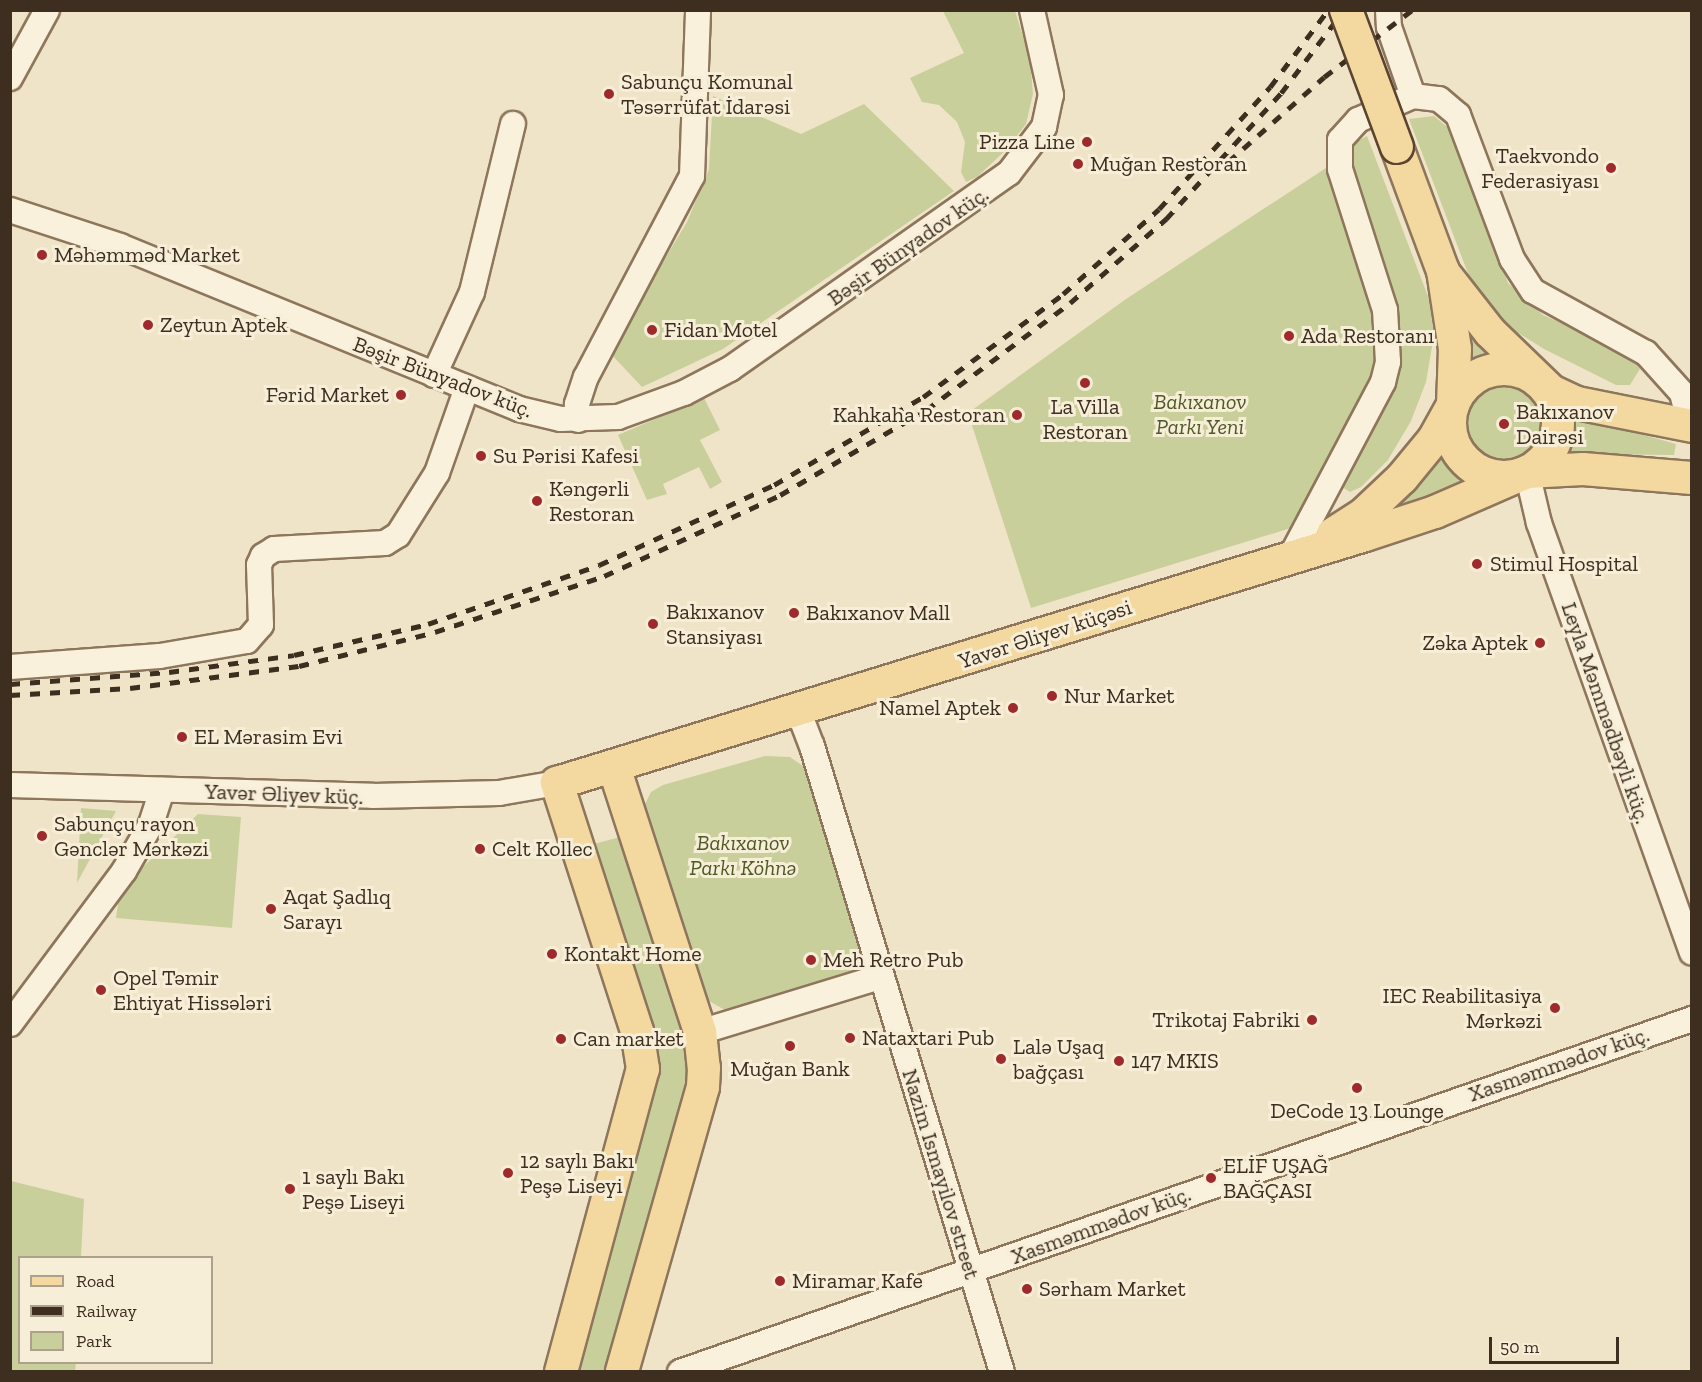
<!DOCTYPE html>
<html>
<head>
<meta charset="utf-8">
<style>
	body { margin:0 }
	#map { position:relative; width:1702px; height:1382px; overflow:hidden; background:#f0e4c8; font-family:"Zilla Slab",serif }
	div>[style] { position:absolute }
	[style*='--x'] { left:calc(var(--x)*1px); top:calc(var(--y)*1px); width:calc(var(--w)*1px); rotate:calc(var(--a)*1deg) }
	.green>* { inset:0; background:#c9cf9b }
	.round { border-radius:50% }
	.roads { filter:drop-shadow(2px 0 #8d765c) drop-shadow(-2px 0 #8d765c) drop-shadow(0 2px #8d765c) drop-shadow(0 -2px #8d765c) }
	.minor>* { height:24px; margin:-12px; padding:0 12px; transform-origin:12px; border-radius:12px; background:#faf1dc }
	.major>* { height:32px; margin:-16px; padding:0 16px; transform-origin:16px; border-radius:16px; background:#f3d9a0 }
	.major>.ring { margin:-16px; padding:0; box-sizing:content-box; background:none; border:32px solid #f3d9a0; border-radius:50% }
	.rail>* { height:4.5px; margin-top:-2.25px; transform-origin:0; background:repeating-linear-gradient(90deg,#3d2e20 0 10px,transparent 0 20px) }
	.bridges { filter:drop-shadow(2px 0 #5b4430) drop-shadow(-2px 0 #5b4430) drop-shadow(0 2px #5b4430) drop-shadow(0 -2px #5b4430) }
	.major-bridge>* { height:32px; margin:-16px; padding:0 16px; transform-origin:16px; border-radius:16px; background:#f3d9a0 }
	.dots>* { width:16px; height:16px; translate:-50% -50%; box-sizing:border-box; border:3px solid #f7eed8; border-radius:50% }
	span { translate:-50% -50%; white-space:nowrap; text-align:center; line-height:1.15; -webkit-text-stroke:6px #f7eed8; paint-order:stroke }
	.poi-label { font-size:22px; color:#3d2e20 }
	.left { translate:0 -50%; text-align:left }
	.right { translate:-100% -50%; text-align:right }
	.street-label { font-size:22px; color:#3d2e20 }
	.park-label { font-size:22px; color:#4d5a26; font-style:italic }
	.frame { position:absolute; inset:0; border:12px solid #3d2e20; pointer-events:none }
	.legend { position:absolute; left:18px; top:1256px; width:195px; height:108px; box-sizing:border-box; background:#f7eed8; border:2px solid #ada18e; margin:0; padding:8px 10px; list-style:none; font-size:18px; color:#3d2e20 }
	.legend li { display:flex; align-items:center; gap:12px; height:30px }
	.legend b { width:30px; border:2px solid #ada18e }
	.scale { position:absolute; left:1489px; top:1337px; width:130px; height:27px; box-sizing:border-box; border:3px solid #3d2e20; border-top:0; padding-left:8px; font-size:18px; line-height:21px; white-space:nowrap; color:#3d2e20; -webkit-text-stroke:4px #f7eed8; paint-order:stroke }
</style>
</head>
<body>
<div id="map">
	<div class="green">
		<i style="clip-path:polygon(943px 11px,1015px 11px,1030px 59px,1033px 94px,1026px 124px,1006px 150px,977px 177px,966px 182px,961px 172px,965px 142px,957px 122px,939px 105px,922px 102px,910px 78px,964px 53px)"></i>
		<i style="clip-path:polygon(713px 96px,801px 134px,864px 104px,954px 191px,723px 349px,642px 387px,609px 352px,687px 222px,709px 169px)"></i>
		<i style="clip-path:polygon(1434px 116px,1451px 130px,1508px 283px,1543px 315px,1631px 353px,1640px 369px,1630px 385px,1616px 385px,1544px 349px,1515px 331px,1489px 305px,1469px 276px,1409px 119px)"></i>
		<i style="clip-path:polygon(1367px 136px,1429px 299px,1434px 335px,1426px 382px,1411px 421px,1388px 460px,1361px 487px,1350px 492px,1342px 487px,1344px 475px,1397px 367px,1349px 154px,1356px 142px)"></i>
		<i style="clip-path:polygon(1329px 166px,1373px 301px,1376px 366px,1367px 394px,1294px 527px,1031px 608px,968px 413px,1126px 299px)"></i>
		<i style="clip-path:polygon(1455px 300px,1497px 357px,1468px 367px)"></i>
		<i class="round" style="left:1465px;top:383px;width:78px;height:78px"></i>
		<i style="clip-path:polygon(704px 398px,720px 430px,700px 440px,722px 482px,710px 489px,699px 467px,663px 484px,667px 494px,647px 500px,618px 435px)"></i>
		<i style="clip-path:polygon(1573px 415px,1676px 444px,1674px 455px,1566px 454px)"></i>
		<i style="clip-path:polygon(1436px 450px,1464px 488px,1390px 513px)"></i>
		<i style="clip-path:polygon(765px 756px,790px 757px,803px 766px,809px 778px,866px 971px,730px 1013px,697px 994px,641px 812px,651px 792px,663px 785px)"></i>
		<i style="clip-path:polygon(81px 808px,116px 811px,77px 883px)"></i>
		<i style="clip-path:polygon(198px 814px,241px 817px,232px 928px,116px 918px,120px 889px)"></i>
		<i style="clip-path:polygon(620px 837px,686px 1034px,692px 1078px,612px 1371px,568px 1372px,657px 1076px,590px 845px)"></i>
		<i style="clip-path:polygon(11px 1181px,84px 1199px,81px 1257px,20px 1258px,20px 1362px,76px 1363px,75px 1371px,11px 1371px)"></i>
	</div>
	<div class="roads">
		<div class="minor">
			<i style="--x:1388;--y:10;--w:17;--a:87"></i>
			<i style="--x:1389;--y:27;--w:73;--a:70.8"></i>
			<i style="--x:10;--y:78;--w:77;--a:-61.4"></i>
			<i style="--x:10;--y:210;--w:116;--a:18.1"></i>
			<i style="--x:120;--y:246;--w:431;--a:22.2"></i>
			<i style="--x:519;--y:409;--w:43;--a:13.4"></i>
			<i style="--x:561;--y:419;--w:57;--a:-2"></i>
			<i style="--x:618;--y:417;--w:70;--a:-20"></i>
			<i style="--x:684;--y:393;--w:52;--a:-27.6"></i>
			<i style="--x:730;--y:369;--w:341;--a:-35.1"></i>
			<i style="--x:1009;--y:173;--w:58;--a:-52.7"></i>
			<i style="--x:1044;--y:127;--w:33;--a:-78"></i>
			<i style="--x:1051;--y:95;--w:87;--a:-102.6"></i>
			<i style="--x:434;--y:375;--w:91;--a:-65.4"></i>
			<i style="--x:472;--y:292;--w:173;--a:-76.3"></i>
			<i style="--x:578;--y:420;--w:16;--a:-94"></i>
			<i style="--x:577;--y:404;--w:28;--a:-72"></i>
			<i style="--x:586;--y:377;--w:227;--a:-62.2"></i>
			<i style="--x:692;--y:176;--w:166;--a:-87.9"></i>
			<i style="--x:1527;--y:472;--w:52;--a:76.8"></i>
			<i style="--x:1539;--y:523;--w:456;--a:70.4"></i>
			<i style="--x:1291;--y:556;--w:197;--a:-62.1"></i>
			<i style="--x:1383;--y:382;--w:21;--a:-76"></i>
			<i style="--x:1388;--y:362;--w:52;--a:-93.3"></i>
			<i style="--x:1385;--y:310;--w:148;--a:-107.7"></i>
			<i style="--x:1340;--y:169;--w:29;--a:-90"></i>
			<i style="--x:1340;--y:140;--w:27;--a:-48"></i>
			<i style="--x:1358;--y:120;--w:60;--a:-23.6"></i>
			<i style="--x:1413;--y:96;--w:26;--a:7"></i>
			<i style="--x:1439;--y:99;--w:25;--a:40"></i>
			<i style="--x:1458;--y:115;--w:154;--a:69.4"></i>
			<i style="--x:1512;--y:259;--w:38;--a:57"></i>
			<i style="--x:1533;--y:291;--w:129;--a:28.8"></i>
			<i style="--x:1646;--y:353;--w:54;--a:48"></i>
			<i style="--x:1682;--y:393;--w:33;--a:76"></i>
			<i style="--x:10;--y:667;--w:150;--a:-4.2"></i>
			<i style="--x:160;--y:656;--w:88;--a:-9.8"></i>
			<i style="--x:247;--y:641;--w:21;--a:-49"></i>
			<i style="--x:261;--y:625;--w:60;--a:-91.9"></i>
			<i style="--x:259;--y:565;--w:10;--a:-66"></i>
			<i style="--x:263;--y:556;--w:13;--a:-32"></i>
			<i style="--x:274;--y:549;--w:111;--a:-3.1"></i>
			<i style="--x:385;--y:543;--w:15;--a:-32"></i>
			<i style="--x:398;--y:535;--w:73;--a:-57.8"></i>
			<i style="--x:437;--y:473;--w:90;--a:-70.6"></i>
			<i style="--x:798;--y:710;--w:39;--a:69"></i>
			<i style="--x:812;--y:746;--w:654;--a:73.12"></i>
			<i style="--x:10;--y:785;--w:363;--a:1.7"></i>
			<i style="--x:373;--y:796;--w:126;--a:-1.4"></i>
			<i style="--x:499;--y:793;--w:59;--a:-9.8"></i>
			<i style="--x:10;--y:1024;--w:191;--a:-53.3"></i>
			<i style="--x:124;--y:871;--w:54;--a:-60.1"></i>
			<i style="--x:151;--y:824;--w:36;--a:-72"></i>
			<i style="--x:700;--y:1032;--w:188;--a:-17"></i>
			<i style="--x:680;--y:1372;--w:1072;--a:-19.23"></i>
		</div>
		<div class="major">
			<i style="--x:1447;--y:277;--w:70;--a:52"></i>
			<i style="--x:1490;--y:332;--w:85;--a:44"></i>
			<i style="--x:1551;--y:391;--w:29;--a:25"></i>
			<i style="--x:1577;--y:403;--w:117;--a:11.3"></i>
			<i class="ring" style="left:1450px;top:369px;width:76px;height:76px"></i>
			<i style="--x:1333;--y:534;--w:38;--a:-33"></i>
			<i style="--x:1365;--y:513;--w:51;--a:-43.4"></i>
			<i style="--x:1402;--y:478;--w:50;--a:-50.6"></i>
			<i style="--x:1434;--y:439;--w:39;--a:-61"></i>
			<i style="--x:1453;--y:405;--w:56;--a:-88"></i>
			<i style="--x:1455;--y:349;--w:79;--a:-98.7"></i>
			<i style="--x:1443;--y:271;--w:132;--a:-110.4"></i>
			<i style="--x:614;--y:767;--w:279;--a:72"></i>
			<i style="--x:700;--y:1032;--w:36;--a:84"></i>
			<i style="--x:704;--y:1068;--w:19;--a:93"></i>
			<i style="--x:703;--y:1087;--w:296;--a:105.9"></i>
			<i style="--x:561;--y:1372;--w:314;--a:-74.9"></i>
			<i style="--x:643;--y:1069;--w:38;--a:-99"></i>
			<i style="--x:637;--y:1031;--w:261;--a:-107.9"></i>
			<i style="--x:557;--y:783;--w:845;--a:-17.06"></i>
			<i style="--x:1365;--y:535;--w:74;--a:-18.2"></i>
			<i style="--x:1435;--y:512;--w:100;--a:-23.5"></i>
			<i style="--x:1527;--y:472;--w:56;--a:-3.1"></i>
			<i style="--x:1583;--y:469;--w:109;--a:4.7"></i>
		</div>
	</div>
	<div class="rail">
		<i style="--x:1228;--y:162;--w:128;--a:-41.5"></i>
		<i style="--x:1324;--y:77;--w:111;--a:-37.3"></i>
		<i style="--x:10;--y:684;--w:159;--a:-4.3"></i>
		<i style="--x:169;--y:672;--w:126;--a:-7.7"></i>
		<i style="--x:294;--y:655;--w:138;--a:-13"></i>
		<i style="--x:428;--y:624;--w:181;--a:-19"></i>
		<i style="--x:599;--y:565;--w:192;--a:-24.6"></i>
		<i style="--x:774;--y:485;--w:173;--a:-30.6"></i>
		<i style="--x:923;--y:397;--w:174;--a:-36.3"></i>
		<i style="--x:1063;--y:294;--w:128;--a:-41.5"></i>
		<i style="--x:1159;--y:209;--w:165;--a:-47.7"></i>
		<i style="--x:1270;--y:87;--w:96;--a:-53"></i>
		<i style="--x:10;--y:695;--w:120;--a:-3.3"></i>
		<i style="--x:130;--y:688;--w:170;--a:-7.4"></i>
		<i style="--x:299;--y:666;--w:140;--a:-14"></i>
		<i style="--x:435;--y:632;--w:178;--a:-18.3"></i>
		<i style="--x:604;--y:576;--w:194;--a:-24.7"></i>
		<i style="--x:780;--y:495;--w:169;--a:-30.2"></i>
		<i style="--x:926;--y:410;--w:179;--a:-36.6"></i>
		<i style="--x:1070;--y:303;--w:128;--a:-41.2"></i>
		<i style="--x:1166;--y:219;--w:171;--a:-47.6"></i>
		<i style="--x:1281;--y:93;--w:104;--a:-52.8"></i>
	</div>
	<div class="bridges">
		<div class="major-bridge">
			<i style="--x:1346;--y:10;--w:146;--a:69.6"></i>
		</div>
	</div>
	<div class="dots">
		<i style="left:609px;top:94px;background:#9e2a2b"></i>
		<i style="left:1087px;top:142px;background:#9e2a2b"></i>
		<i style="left:1078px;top:164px;background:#9e2a2b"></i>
		<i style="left:1611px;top:168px;background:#9e2a2b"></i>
		<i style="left:42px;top:255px;background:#9e2a2b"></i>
		<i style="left:148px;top:325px;background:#9e2a2b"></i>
		<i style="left:652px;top:330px;background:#9e2a2b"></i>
		<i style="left:1289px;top:336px;background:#9e2a2b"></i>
		<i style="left:1085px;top:383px;background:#9e2a2b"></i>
		<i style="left:401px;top:395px;background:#9e2a2b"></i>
		<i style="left:1017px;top:415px;background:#9e2a2b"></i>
		<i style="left:1504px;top:424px;background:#9e2a2b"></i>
		<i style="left:481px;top:456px;background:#9e2a2b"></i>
		<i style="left:537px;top:501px;background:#9e2a2b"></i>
		<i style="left:1477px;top:564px;background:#9e2a2b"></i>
		<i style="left:794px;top:613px;background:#9e2a2b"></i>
		<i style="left:653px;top:624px;background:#9e2a2b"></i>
		<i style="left:1540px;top:643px;background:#9e2a2b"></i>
		<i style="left:1052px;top:696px;background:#9e2a2b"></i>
		<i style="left:1013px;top:708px;background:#9e2a2b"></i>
		<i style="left:182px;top:737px;background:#9e2a2b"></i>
		<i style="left:42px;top:836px;background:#9e2a2b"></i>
		<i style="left:480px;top:849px;background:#9e2a2b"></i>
		<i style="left:271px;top:909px;background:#9e2a2b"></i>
		<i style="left:552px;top:954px;background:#9e2a2b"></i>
		<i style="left:811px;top:960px;background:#9e2a2b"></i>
		<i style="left:101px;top:990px;background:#9e2a2b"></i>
		<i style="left:1555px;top:1008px;background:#9e2a2b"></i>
		<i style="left:1312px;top:1020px;background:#9e2a2b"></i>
		<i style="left:850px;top:1038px;background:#9e2a2b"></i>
		<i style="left:561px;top:1039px;background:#9e2a2b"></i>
		<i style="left:790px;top:1046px;background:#9e2a2b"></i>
		<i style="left:1001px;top:1059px;background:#9e2a2b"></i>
		<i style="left:1119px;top:1061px;background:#9e2a2b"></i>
		<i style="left:1357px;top:1088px;background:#9e2a2b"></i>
		<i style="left:508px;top:1173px;background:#9e2a2b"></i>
		<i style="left:1211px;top:1178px;background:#9e2a2b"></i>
		<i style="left:290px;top:1189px;background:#9e2a2b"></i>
		<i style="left:780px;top:1281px;background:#9e2a2b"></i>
		<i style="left:1027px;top:1289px;background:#9e2a2b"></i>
	</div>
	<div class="poi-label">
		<span class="left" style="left:621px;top:94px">Sabunçu Komunal<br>Təsərrüfat İdarəsi</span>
		<span class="right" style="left:1075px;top:142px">Pizza Line</span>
		<span class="right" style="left:1599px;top:168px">Taekvondo<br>Federasiyası</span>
		<span class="left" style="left:1090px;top:164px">Muğan Restoran</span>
		<span class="left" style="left:54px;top:255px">Məhəmməd Market</span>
		<span class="left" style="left:160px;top:325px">Zeytun Aptek</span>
		<span class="left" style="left:664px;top:330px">Fidan Motel</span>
		<span class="left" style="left:1301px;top:336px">Ada Restoranı</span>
		<span class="right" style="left:389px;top:395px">Fərid Market</span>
		<span style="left:1085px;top:419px">La Villa<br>Restoran</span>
		<span class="left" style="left:1516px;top:424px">Bakıxanov<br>Dairəsi</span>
		<span class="right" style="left:1005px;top:415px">Kahkaha Restoran</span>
		<span class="left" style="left:493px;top:456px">Su Pərisi Kafesi</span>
		<span class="left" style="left:549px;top:501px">Kəngərli<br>Restoran</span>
		<span class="left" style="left:1490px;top:564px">Stimul Hospital</span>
		<span class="left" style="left:666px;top:624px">Bakıxanov<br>Stansiyası</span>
		<span class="left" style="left:806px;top:613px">Bakıxanov Mall</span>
		<span class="right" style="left:1528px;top:643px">Zəka Aptek</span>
		<span class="left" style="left:1064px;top:696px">Nur Market</span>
		<span class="right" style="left:1001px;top:708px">Namel Aptek</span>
		<span class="left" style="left:194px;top:737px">EL Mərasim Evi</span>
		<span class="left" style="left:54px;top:836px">Sabunçu rayon<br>Gənclər Mərkəzi</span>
		<span class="left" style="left:492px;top:849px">Celt Kollec</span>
		<span class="left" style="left:283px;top:909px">Aqat Şadlıq<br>Sarayı</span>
		<span class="left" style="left:564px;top:954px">Kontakt Home</span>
		<span class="left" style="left:823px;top:960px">Meh Retro Pub</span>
		<span class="left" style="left:113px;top:990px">Opel Təmir<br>Ehtiyat Hissələri</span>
		<span class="right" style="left:1542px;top:1008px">IEC Reabilitasiya<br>Mərkəzi</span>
		<span class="right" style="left:1300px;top:1020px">Trikotaj Fabriki</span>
		<span class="left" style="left:862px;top:1038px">Nataxtari Pub</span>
		<span class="left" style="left:573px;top:1039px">Can market</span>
		<span class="left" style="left:1013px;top:1059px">Lalə Uşaq<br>bağçası</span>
		<span class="left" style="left:1131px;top:1061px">147 MKIS</span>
		<span style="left:790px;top:1069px">Muğan Bank</span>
		<span style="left:1357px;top:1111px">DeCode 13 Lounge</span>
		<span class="left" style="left:520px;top:1173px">12 saylı Bakı<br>Peşə Liseyi</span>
		<span class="left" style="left:1223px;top:1178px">ELİF UŞAĞ<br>BAĞÇASI</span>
		<span class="left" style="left:302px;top:1189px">1 saylı Bakı<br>Peşə Liseyi</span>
		<span class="left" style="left:792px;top:1281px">Miramar Kafe</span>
		<span class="left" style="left:1039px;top:1289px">Sərham Market</span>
	</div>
	<div class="street-label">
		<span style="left:908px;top:246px;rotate:-35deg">Bəşir Bünyadov küç.</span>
		<span style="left:443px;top:377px;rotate:21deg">Bəşir Bünyadov küç.</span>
		<span style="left:1045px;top:634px;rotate:-18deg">Yavər Əliyev küçəsi</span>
		<span style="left:1606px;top:713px;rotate:71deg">Leyla Məmmədbəyli küç.</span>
		<span style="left:284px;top:794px;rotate:2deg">Yavər Əliyev küç.</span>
		<span style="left:1559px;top:1064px;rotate:-19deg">Xasməmmədov küç.</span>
		<span style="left:941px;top:1174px;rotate:73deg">Nazim Ismayilov street</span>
		<span style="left:1101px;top:1225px;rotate:-20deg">Xasməmmədov küç.</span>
	</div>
	<div class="park-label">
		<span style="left:1200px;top:414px">Bakıxanov<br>Parkı Yeni</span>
		<span style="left:743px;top:855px">Bakıxanov<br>Parkı Köhnə</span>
	</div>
	<div class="frame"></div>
	<ul class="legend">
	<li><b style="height:8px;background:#f3d9a0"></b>Road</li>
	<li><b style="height:8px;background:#3d2e20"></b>Railway</li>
	<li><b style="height:16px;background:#c9cf9b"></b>Park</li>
	</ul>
	<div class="scale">50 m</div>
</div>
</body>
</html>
